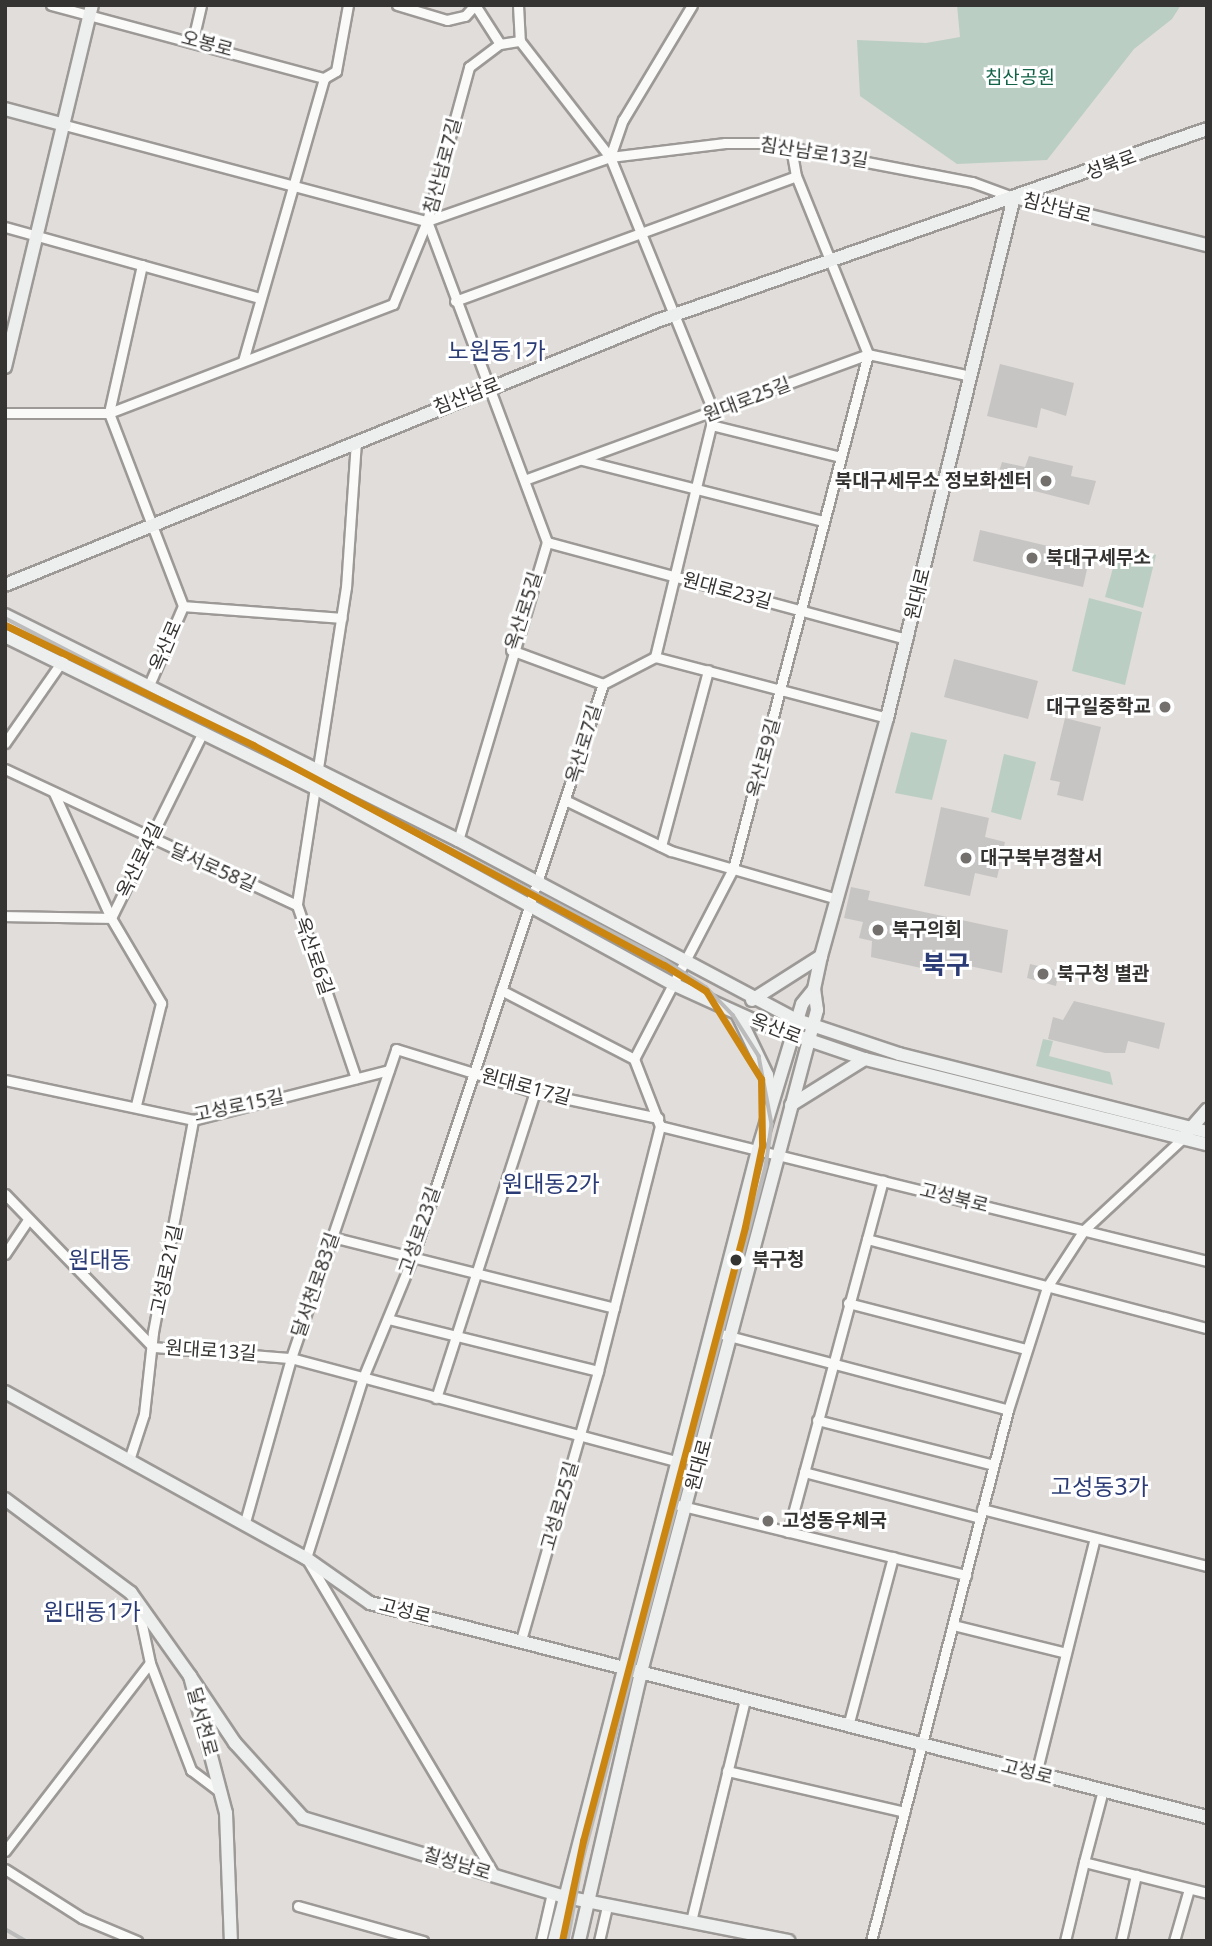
<!DOCTYPE html>
<html>
<head>
<meta charset="utf-8">
<style>
	body { margin:0 }
	#map { position:relative; width:1212px; height:1946px; overflow:hidden; background:#e0ddda; font-family:"Noto Sans","Noto Sans KR",sans-serif }
	div>[style] { position:absolute }
	[style*='--x'] { left:calc(var(--x)*1px); top:calc(var(--y)*1px); width:calc(var(--w)*1px); rotate:calc(var(--a)*1deg) }
	.green>* { inset:0; background:#bbcec3 }
	.building>* { inset:0; background:#c7c5c4 }
	.roads { filter:drop-shadow(2px 0 #9c9997) drop-shadow(-2px 0 #9c9997) drop-shadow(0 2px #9c9997) drop-shadow(0 -2px #9c9997) }
	.street>* { height:9px; margin:-4.5px; padding:0 4.5px; transform-origin:4.5px; border-radius:4.5px; background:#fafaf9 }
	.secondary>* { height:12px; margin:-6px; padding:0 6px; transform-origin:6px; border-radius:6px; background:#ecefed }
	.rail>* { height:3.5px; margin:-1.75px; padding:0 1.75px; transform-origin:1.75px; border-radius:1.75px; background:#bbb }
	.metro-1>* { height:7px; margin:-3.5px; padding:0 3.5px; transform-origin:3.5px; border-radius:3.5px; background:#cb8612 }
	.dots>* { width:19px; height:19px; translate:-50% -50%; box-sizing:border-box; border:4px solid #fff; border-radius:50% }
	span { translate:-50% -50%; white-space:nowrap; text-align:center; line-height:1.15; -webkit-text-stroke:6px #fff; paint-order:stroke }
	.street-label { font-size:19px; color:#363432 }
	.park-label { font-size:19px; color:#126348 }
	.poi-label { font-size:19px; color:#363432; font-weight:700 }
	.right { translate:-100% -50%; text-align:right }
	.left { translate:0 -50%; text-align:left }
	.stop-label { font-size:19px; color:#363432; font-weight:700 }
	.quarter-label { font-size:23px; color:#2b3b75 }
	.district-label { font-size:26px; color:#2b3b75; font-weight:700 }
	.frame { position:absolute; inset:0; border:7px solid #363432; pointer-events:none }
</style>
</head>
<body>
<div id="map">
	<div class="green">
		<i style="clip-path:polygon(957px 5px,1181px 5px,1172px 19px,1134px 49px,1047px 160px,957px 164px,860px 96px,857px 40px,926px 43px,960px 37px)"></i>
		<i style="clip-path:polygon(1119px 546px,1156px 555px,1143px 608px,1105px 597px)"></i>
		<i style="clip-path:polygon(1089px 598px,1142px 612px,1125px 685px,1072px 671px)"></i>
		<i style="clip-path:polygon(911px 732px,947px 740px,932px 800px,895px 793px)"></i>
		<i style="clip-path:polygon(1004px 754px,1036px 762px,1021px 820px,991px 812px)"></i>
		<i style="clip-path:polygon(1043px 1039px,1053px 1041px,1049px 1056px,1110px 1072px,1113px 1085px,1036px 1066px)"></i>
	</div>
	<div class="building">
		<i style="clip-path:polygon(1000px 364px,1074px 383px,1066px 416px,1041px 408px,1037px 428px,987px 416px)"></i>
		<i style="clip-path:polygon(1029px 456px,1073px 466px,1071px 476px,1096px 481px,1089px 505px,996px 481px,1002px 462px,1025px 467px)"></i>
		<i style="clip-path:polygon(980px 530px,1090px 556px,1083px 587px,973px 561px)"></i>
		<i style="clip-path:polygon(954px 659px,1038px 681px,1028px 719px,944px 697px)"></i>
		<i style="clip-path:polygon(1065px 718px,1101px 727px,1083px 801px,1057px 795px,1060px 782px,1050px 780px)"></i>
		<i style="clip-path:polygon(941px 807px,989px 818px,985px 837px,1005px 842px,997px 878px,975px 873px,970px 896px,924px 886px)"></i>
		<i style="clip-path:polygon(851px 887px,870px 891px,868px 900px,1008px 930px,1002px 973px,923px 956px,921px 968px,871px 957px,872px 941px,859px 938px,863px 922px,844px 918px)"></i>
		<i style="clip-path:polygon(1030px 964px,1059px 971px,1056px 986px,1027px 978px)"></i>
		<i style="clip-path:polygon(1074px 1001px,1165px 1023px,1159px 1049px,1128px 1041px,1125px 1053px,1105px 1053px,1048px 1039px,1053px 1017px,1063px 1020px)"></i>
	</div>
	<div class="roads">
		<div class="street">
			<i style="--x:51;--y:5;--w:283;--a:15"></i>
			<i style="--x:397;--y:5;--w:52;--a:16.7"></i>
			<i style="--x:447;--y:20;--w:18;--a:-13"></i>
			<i style="--x:465;--y:16;--w:15;--a:-48"></i>
			<i style="--x:475;--y:5;--w:46;--a:57.3"></i>
			<i style="--x:518;--y:5;--w:36;--a:87"></i>
			<i style="--x:520;--y:41;--w:147;--a:52.2"></i>
			<i style="--x:193;--y:40;--w:36;--a:-77"></i>
			<i style="--x:65;--y:125;--w:375;--a:14.9"></i>
			<i style="--x:427;--y:221;--w:343;--a:69.5"></i>
			<i style="--x:547;--y:542;--w:311;--a:106.6"></i>
			<i style="--x:427;--y:221;--w:194;--a:-19.3"></i>
			<i style="--x:610;--y:157;--w:116;--a:-6.9"></i>
			<i style="--x:725;--y:143;--w:42;--a:0"></i>
			<i style="--x:767;--y:143;--w:209;--a:10.8"></i>
			<i style="--x:972;--y:182;--w:44;--a:20.1"></i>
			<i style="--x:5;--y:227;--w:264;--a:15.6"></i>
			<i style="--x:142;--y:265;--w:152;--a:102.6"></i>
			<i style="--x:109;--y:413;--w:207;--a:69"></i>
			<i style="--x:455;--y:301;--w:363;--a:-20.1"></i>
			<i style="--x:243;--y:361;--w:294;--a:-74"></i>
			<i style="--x:324;--y:78;--w:14;--a:-30"></i>
			<i style="--x:336;--y:71;--w:67;--a:-79.7"></i>
			<i style="--x:5;--y:413;--w:104;--a:0"></i>
			<i style="--x:109;--y:413;--w:304;--a:-21"></i>
			<i style="--x:393;--y:304;--w:90;--a:-67.7"></i>
			<i style="--x:427;--y:221;--w:160;--a:-74.7"></i>
			<i style="--x:469;--y:67;--w:39;--a:-37"></i>
			<i style="--x:500;--y:44;--w:20;--a:-9"></i>
			<i style="--x:711;--y:425;--w:133;--a:13.9"></i>
			<i style="--x:356;--y:441;--w:146;--a:93.9"></i>
			<i style="--x:346;--y:587;--w:322;--a:98.8"></i>
			<i style="--x:297;--y:905;--w:183;--a:71.2"></i>
			<i style="--x:582;--y:460;--w:249;--a:14.2"></i>
			<i style="--x:527;--y:479;--w:363;--a:-20.1"></i>
			<i style="--x:868;--y:354;--w:105;--a:12.1"></i>
			<i style="--x:547;--y:542;--w:373;--a:15.1"></i>
			<i style="--x:183;--y:606;--w:159;--a:4.3"></i>
			<i style="--x:511;--y:650;--w:98;--a:20.3"></i>
			<i style="--x:655;--y:657;--w:240;--a:14.7"></i>
			<i style="--x:149;--y:685;--w:86;--a:-66.7"></i>
			<i style="--x:5;--y:743;--w:101;--a:-55.1"></i>
			<i style="--x:5;--y:769;--w:322;--a:25"></i>
			<i style="--x:54;--y:793;--w:137;--a:65.5"></i>
			<i style="--x:111;--y:918;--w:99;--a:59.5"></i>
			<i style="--x:161;--y:1003;--w:105;--a:103.8"></i>
			<i style="--x:567;--y:801;--w:115;--a:25.7"></i>
			<i style="--x:671;--y:851;--w:173;--a:16.1"></i>
			<i style="--x:661;--y:846;--w:182;--a:-75"></i>
			<i style="--x:5;--y:916;--w:106;--a:1.1"></i>
			<i style="--x:111;--y:918;--w:208;--a:-63.7"></i>
			<i style="--x:501;--y:990;--w:150;--a:27.4"></i>
			<i style="--x:634;--y:1059;--w:72;--a:68.8"></i>
			<i style="--x:660;--y:1126;--w:563;--a:13.86"></i>
			<i style="--x:634;--y:1059;--w:214;--a:-62.5"></i>
			<i style="--x:733;--y:869;--w:532;--a:-75.31"></i>
			<i style="--x:868;--y:354;--w:192;--a:-112"></i>
			<i style="--x:796;--y:176;--w:28;--a:-100"></i>
			<i style="--x:5;--y:1080;--w:192;--a:12"></i>
			<i style="--x:193;--y:1120;--w:202;--a:-14.3"></i>
			<i style="--x:5;--y:1194;--w:213;--a:46"></i>
			<i style="--x:153;--y:1347;--w:138;--a:4.6"></i>
			<i style="--x:291;--y:1358;--w:398;--a:15"></i>
			<i style="--x:332;--y:1237;--w:291;--a:14.1"></i>
			<i style="--x:867;--y:1239;--w:351;--a:14.7"></i>
			<i style="--x:5;--y:1254;--w:40;--a:-56"></i>
			<i style="--x:848;--y:1303;--w:184;--a:14.5"></i>
			<i style="--x:388;--y:1319;--w:216;--a:13.9"></i>
			<i style="--x:710;--y:1331;--w:308;--a:14.8"></i>
			<i style="--x:436;--y:1398;--w:322;--a:-72.1"></i>
			<i style="--x:817;--y:1420;--w:182;--a:14.3"></i>
			<i style="--x:129;--y:1460;--w:48;--a:-71.9"></i>
			<i style="--x:144;--y:1414;--w:82;--a:-83.7"></i>
			<i style="--x:153;--y:1332;--w:216;--a:-79.3"></i>
			<i style="--x:804;--y:1472;--w:182;--a:14.6"></i>
			<i style="--x:666;--y:1502;--w:309;--a:13.7"></i>
			<i style="--x:982;--y:1509;--w:232;--a:14.2"></i>
			<i style="--x:245;--y:1522;--w:170;--a:-74.3"></i>
			<i style="--x:291;--y:1358;--w:326;--a:-71.2"></i>
			<i style="--x:396;--y:1049;--w:145;--a:17.2"></i>
			<i style="--x:535;--y:1092;--w:126;--a:11.9"></i>
			<i style="--x:788;--y:1532;--w:364;--a:-74.9"></i>
			<i style="--x:138;--y:1606;--w:58;--a:78.1"></i>
			<i style="--x:150;--y:1663;--w:115;--a:69"></i>
			<i style="--x:191;--y:1770;--w:38;--a:37"></i>
			<i style="--x:953;--y:1625;--w:116;--a:13.9"></i>
			<i style="--x:521;--y:1640;--w:280;--a:-74"></i>
			<i style="--x:598;--y:1371;--w:253;--a:-75.8"></i>
			<i style="--x:848;--y:1726;--w:175;--a:-75.1"></i>
			<i style="--x:727;--y:1771;--w:182;--a:13"></i>
			<i style="--x:1036;--y:1774;--w:243;--a:-76"></i>
			<i style="--x:1103;--y:1790;--w:74;--a:104.8"></i>
			<i style="--x:1084;--y:1862;--w:127;--a:14.1"></i>
			<i style="--x:5;--y:1851;--w:237;--a:-52.4"></i>
			<i style="--x:5;--y:1869;--w:91;--a:32.5"></i>
			<i style="--x:82;--y:1918;--w:60;--a:22.7"></i>
			<i style="--x:495;--y:1876;--w:370;--a:-120.7"></i>
			<i style="--x:306;--y:1558;--w:187;--a:-72.5"></i>
			<i style="--x:362;--y:1380;--w:131;--a:-67.5"></i>
			<i style="--x:412;--y:1259;--w:606;--a:-71.62"></i>
			<i style="--x:603;--y:684;--w:59;--a:-27.4"></i>
			<i style="--x:655;--y:657;--w:251;--a:-76.4"></i>
			<i style="--x:714;--y:413;--w:276;--a:-112.1"></i>
			<i style="--x:610;--y:157;--w:39;--a:-71"></i>
			<i style="--x:623;--y:120;--w:134;--a:-59"></i>
			<i style="--x:298;--y:1906;--w:130;--a:15.6"></i>
			<i style="--x:691;--y:1921;--w:228;--a:-76.3"></i>
			<i style="--x:541;--y:1941;--w:49;--a:-77.1"></i>
			<i style="--x:599;--y:1941;--w:36;--a:-77"></i>
			<i style="--x:871;--y:1941;--w:548;--a:-75.53"></i>
			<i style="--x:1008;--y:1410;--w:129;--a:-72.4"></i>
			<i style="--x:1047;--y:1287;--w:68;--a:-57"></i>
			<i style="--x:1084;--y:1230;--w:135;--a:-42.9"></i>
			<i style="--x:1065;--y:1941;--w:81;--a:-76.5"></i>
			<i style="--x:1121;--y:1941;--w:68;--a:-77.2"></i>
			<i style="--x:1174;--y:1941;--w:54;--a:-73.9"></i>
		</div>
		<div class="secondary">
			<i style="--x:5;--y:109;--w:62;--a:14.9"></i>
			<i style="--x:1014;--y:197;--w:199;--a:14"></i>
			<i style="--x:5;--y:367;--w:372;--a:-76.5"></i>
			<i style="--x:5;--y:585;--w:703;--a:-22.04"></i>
			<i style="--x:657;--y:321;--w:583;--a:-19.24"></i>
			<i style="--x:5;--y:615;--w:506;--a:26.41"></i>
			<i style="--x:458;--y:840;--w:384;--a:28"></i>
			<i style="--x:797;--y:1020;--w:108;--a:18.4"></i>
			<i style="--x:899;--y:1054;--w:318;--a:14.2"></i>
			<i style="--x:5;--y:636;--w:345;--a:26.1"></i>
			<i style="--x:315;--y:788;--w:408;--a:28.7"></i>
			<i style="--x:673;--y:984;--w:94;--a:24.4"></i>
			<i style="--x:759;--y:1023;--w:112;--a:18.8"></i>
			<i style="--x:865;--y:1059;--w:352;--a:14"></i>
			<i style="--x:752;--y:1000;--w:82;--a:-32.5"></i>
			<i style="--x:738;--y:1015;--w:67;--a:64.2"></i>
			<i style="--x:767;--y:1075;--w:23;--a:80"></i>
			<i style="--x:791;--y:1105;--w:87;--a:-31.9"></i>
			<i style="--x:1186;--y:1134;--w:32;--a:-49"></i>
			<i style="--x:5;--y:1392;--w:344;--a:28.9"></i>
			<i style="--x:306;--y:1558;--w:78;--a:35.1"></i>
			<i style="--x:370;--y:1603;--w:864;--a:14.34"></i>
			<i style="--x:5;--y:1499;--w:157;--a:36.7"></i>
			<i style="--x:131;--y:1593;--w:102;--a:54.6"></i>
			<i style="--x:190;--y:1676;--w:142;--a:75.3"></i>
			<i style="--x:226;--y:1813;--w:128;--a:87.8"></i>
			<i style="--x:190;--y:1676;--w:81;--a:56.1"></i>
			<i style="--x:235;--y:1743;--w:101;--a:47.8"></i>
			<i style="--x:303;--y:1818;--w:270;--a:16.8"></i>
			<i style="--x:561;--y:1896;--w:232;--a:11.2"></i>
			<i style="--x:554;--y:1941;--w:817;--a:-75.54"></i>
			<i style="--x:758;--y:1150;--w:152;--a:-73.2"></i>
			<i style="--x:802;--y:1004;--w:19;--a:-51"></i>
			<i style="--x:579;--y:1941;--w:276;--a:-77"></i>
			<i style="--x:641;--y:1672;--w:685;--a:-75.11"></i>
			<i style="--x:817;--y:1010;--w:21;--a:-98"></i>
			<i style="--x:814;--y:989;--w:34;--a:-78"></i>
			<i style="--x:821;--y:956;--w:247;--a:-74.5"></i>
			<i style="--x:887;--y:718;--w:536;--a:-76.3"></i>
		</div>
	</div>
	<div class="rail">
		<i style="--x:5;--y:618;--w:741;--a:27.39"></i>
		<i style="--x:663;--y:959;--w:51;--a:33.1"></i>
		<i style="--x:706;--y:987;--w:39;--a:46"></i>
		<i style="--x:733;--y:1015;--w:49;--a:57.6"></i>
		<i style="--x:759;--y:1056;--w:69;--a:79.2"></i>
		<i style="--x:772;--y:1124;--w:43;--a:97.9"></i>
		<i style="--x:766;--y:1167;--w:721;--a:104.79"></i>
		<i style="--x:582;--y:1864;--w:78;--a:100.3"></i>
		<i style="--x:5;--y:1929;--w:24;--a:30"></i>
	</div>
	<div class="metro-1">
		<i style="--x:5;--y:625;--w:276;--a:25.8"></i>
		<i style="--x:253;--y:745;--w:466;--a:28.2"></i>
		<i style="--x:664;--y:965;--w:49;--a:31.8"></i>
		<i style="--x:706;--y:991;--w:104;--a:58"></i>
		<i style="--x:761;--y:1079;--w:67;--a:89.1"></i>
		<i style="--x:762;--y:1146;--w:83;--a:101.9"></i>
		<i style="--x:745;--y:1227;--w:635;--a:104.78"></i>
		<i style="--x:583;--y:1841;--w:102;--a:101.9"></i>
	</div>
	<div class="dots">
		<i style="left:1046px;top:481px;background:#726f6d"></i>
		<i style="left:1032px;top:558px;background:#726f6d"></i>
		<i style="left:1165px;top:707px;background:#726f6d"></i>
		<i style="left:966px;top:858px;background:#726f6d"></i>
		<i style="left:878px;top:930px;background:#726f6d"></i>
		<i style="left:1043px;top:974px;background:#726f6d"></i>
		<i style="left:736px;top:1260px;background:#363432"></i>
		<i style="left:768px;top:1521px;background:#726f6d"></i>
	</div>
	<div class="street-label">
		<span style="left:207px;top:44px;rotate:15deg">오봉로</span>
		<span style="left:814px;top:153px;rotate:9deg">침산남로13길</span>
		<span style="left:1111px;top:165px;rotate:-20deg">성북로</span>
		<span style="left:443px;top:166px;rotate:-75deg">침산남로7길</span>
		<span style="left:1057px;top:208px;rotate:14deg">침산남로</span>
		<span style="left:467px;top:396px;rotate:-21deg">침산남로</span>
		<span style="left:747px;top:400px;rotate:-21deg">원대로25길</span>
		<span style="left:727px;top:591px;rotate:15deg">원대로23길</span>
		<span style="left:918px;top:594px;rotate:-76deg">원대로</span>
		<span style="left:524px;top:611px;rotate:-72deg">옥산로5길</span>
		<span style="left:166px;top:646px;rotate:-67deg">옥산로</span>
		<span style="left:584px;top:744px;rotate:-73deg">옥산로7길</span>
		<span style="left:764px;top:758px;rotate:-75deg">옥산로9길</span>
		<span style="left:140px;top:860px;rotate:-64deg">옥산로4길</span>
		<span style="left:213px;top:868px;rotate:24deg">달서로58길</span>
		<span style="left:314px;top:956px;rotate:71deg">옥산로6길</span>
		<span style="left:776px;top:1029px;rotate:21deg">옥산로</span>
		<span style="left:526px;top:1087px;rotate:15deg">원대로17길</span>
		<span style="left:239px;top:1106px;rotate:-12deg">고성로15길</span>
		<span style="left:954px;top:1198px;rotate:14deg">고성북로</span>
		<span style="left:420px;top:1231px;rotate:-71deg">고성로23길</span>
		<span style="left:167px;top:1270px;rotate:-78deg">고성로21길</span>
		<span style="left:316px;top:1285px;rotate:-71deg">달서천로83길</span>
		<span style="left:211px;top:1351px;rotate:4deg">원대로13길</span>
		<span style="left:699px;top:1465px;rotate:-75deg">원대로</span>
		<span style="left:560px;top:1506px;rotate:-74deg">고성로25길</span>
		<span style="left:405px;top:1611px;rotate:14deg">고성로</span>
		<span style="left:202px;top:1722px;rotate:75deg">달서천로</span>
		<span style="left:1027px;top:1772px;rotate:14deg">고성로</span>
		<span style="left:457px;top:1864px;rotate:17deg">칠성남로</span>
	</div>
	<div class="park-label">
		<span style="left:1020px;top:78px">침산공원</span>
	</div>
	<div class="poi-label">
		<span class="right" style="left:1032px;top:481px">북대구세무소 정보화센터</span>
		<span class="left" style="left:1046px;top:558px">북대구세무소</span>
		<span class="right" style="left:1151px;top:707px">대구일중학교</span>
		<span class="left" style="left:980px;top:858px">대구북부경찰서</span>
		<span class="left" style="left:892px;top:930px">북구의회</span>
		<span class="left" style="left:1057px;top:974px">북구청 별관</span>
		<span class="left" style="left:782px;top:1521px">고성동우체국</span>
	</div>
	<div class="stop-label">
		<span class="left" style="left:752px;top:1260px">북구청</span>
	</div>
	<div class="quarter-label">
		<span style="left:497px;top:350px">노원동1가</span>
		<span style="left:551px;top:1183px">원대동2가</span>
		<span style="left:100px;top:1259px">원대동</span>
		<span style="left:1100px;top:1486px">고성동3가</span>
		<span style="left:92px;top:1611px">원대동1가</span>
	</div>
	<div class="district-label">
		<span style="left:946px;top:965px">북구</span>
	</div>
	<div class="frame"></div>
</div>
</body>
</html>
